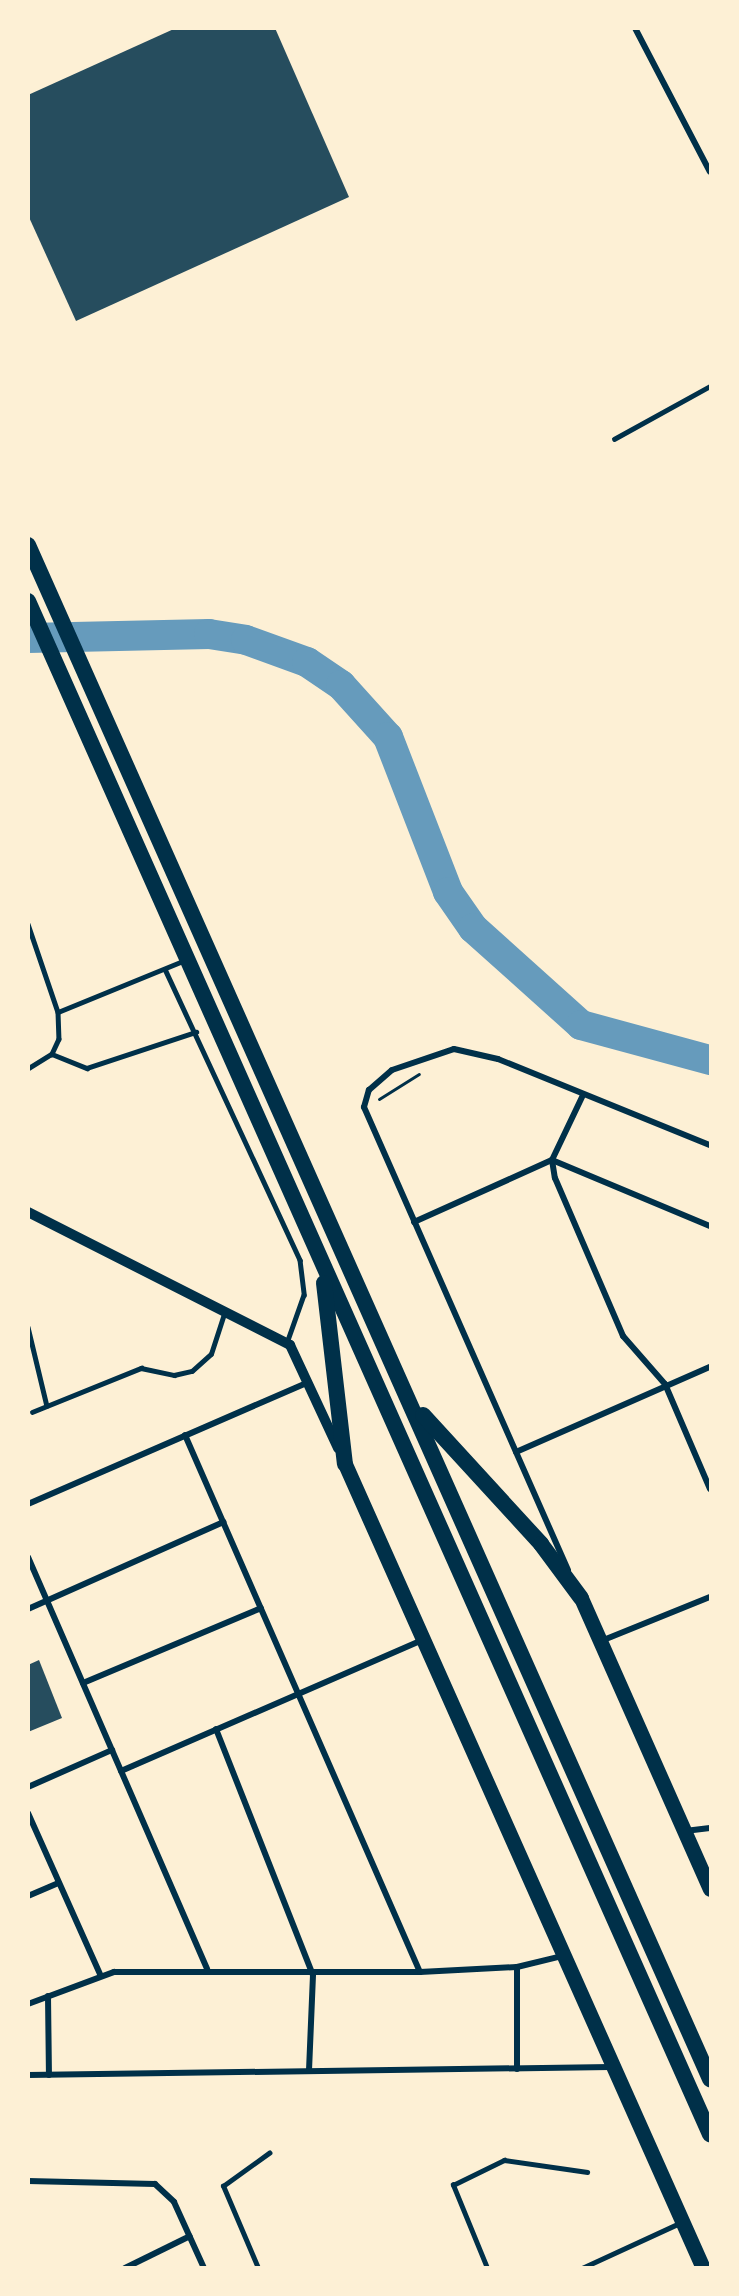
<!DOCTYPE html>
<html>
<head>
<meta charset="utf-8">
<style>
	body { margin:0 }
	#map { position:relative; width:739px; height:2296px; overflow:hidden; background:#fdf0d5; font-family:Karla,sans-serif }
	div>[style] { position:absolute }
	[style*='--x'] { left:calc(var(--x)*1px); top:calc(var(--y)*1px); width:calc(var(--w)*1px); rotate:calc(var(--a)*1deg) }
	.river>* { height:30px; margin:-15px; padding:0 15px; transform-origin:15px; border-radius:15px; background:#669bbc }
	.building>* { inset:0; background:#264d5e }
	.path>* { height:3px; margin:-1.5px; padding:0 1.5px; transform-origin:1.5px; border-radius:1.5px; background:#003049 }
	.service>* { height:4.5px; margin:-2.25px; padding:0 2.25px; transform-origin:2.25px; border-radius:2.25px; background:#003049 }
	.minor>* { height:6px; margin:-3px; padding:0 3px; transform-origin:3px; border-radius:3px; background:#003049 }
	.tertiary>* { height:10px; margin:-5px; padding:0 5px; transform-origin:5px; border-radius:5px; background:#003049 }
	.primary>* { height:15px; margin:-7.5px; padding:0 7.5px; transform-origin:7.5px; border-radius:7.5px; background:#003049 }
	.motorway>* { height:16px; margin:-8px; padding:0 8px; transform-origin:8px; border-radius:8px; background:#003049 }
	span { translate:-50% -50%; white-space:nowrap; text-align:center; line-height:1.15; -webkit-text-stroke:6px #fdf0d5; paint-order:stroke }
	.frame { position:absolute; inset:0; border:30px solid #fdf0d5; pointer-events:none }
</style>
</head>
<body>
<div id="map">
	<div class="river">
		<i style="--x:28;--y:638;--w:181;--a:-1.3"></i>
		<i style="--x:209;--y:634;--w:37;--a:9"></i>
		<i style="--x:246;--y:640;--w:65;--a:19.8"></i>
		<i style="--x:307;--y:662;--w:41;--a:34.1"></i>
		<i style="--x:341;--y:685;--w:70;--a:47.9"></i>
		<i style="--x:388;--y:737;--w:166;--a:68.8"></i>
		<i style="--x:448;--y:892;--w:44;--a:55.2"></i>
		<i style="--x:473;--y:928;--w:145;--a:41.9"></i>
		<i style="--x:581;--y:1025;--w:134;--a:15.2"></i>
	</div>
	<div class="building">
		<i style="clip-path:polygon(176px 28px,275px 28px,349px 197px,76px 321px,28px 215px,28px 95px)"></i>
		<i style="clip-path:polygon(39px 1660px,62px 1718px,28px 1732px,28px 1665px)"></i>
	</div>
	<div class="path">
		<i style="--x:379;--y:1099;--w:47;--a:-32"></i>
	</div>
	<div class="service">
		<i style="--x:614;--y:439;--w:110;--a:-28.9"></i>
		<i style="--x:28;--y:924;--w:93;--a:71.2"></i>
		<i style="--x:58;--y:1012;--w:27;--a:88"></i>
		<i style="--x:59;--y:1039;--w:17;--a:115"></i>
		<i style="--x:52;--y:1054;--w:28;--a:148"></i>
		<i style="--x:165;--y:969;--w:321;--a:65.1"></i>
		<i style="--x:300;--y:1260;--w:35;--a:83"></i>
		<i style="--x:304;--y:1295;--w:51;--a:109.5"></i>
		<i style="--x:58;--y:1012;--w:135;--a:-22.2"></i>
		<i style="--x:52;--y:1054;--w:38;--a:22"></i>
		<i style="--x:87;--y:1068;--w:115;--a:-18.3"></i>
		<i style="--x:28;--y:1327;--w:81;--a:76.5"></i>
		<i style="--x:32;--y:1412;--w:118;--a:-22"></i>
		<i style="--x:141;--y:1368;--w:34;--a:12"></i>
		<i style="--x:174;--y:1375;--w:18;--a:-13"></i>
		<i style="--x:192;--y:1371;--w:25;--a:-42"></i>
		<i style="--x:211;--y:1354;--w:45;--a:-72"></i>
		<i style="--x:258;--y:2268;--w:89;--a:-113.1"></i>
		<i style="--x:223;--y:2186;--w:57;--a:-35.7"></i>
		<i style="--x:487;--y:2268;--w:90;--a:-112.3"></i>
		<i style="--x:453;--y:2185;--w:57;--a:-26.1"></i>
		<i style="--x:504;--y:2160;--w:84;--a:8.2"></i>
		<i style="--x:582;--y:2268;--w:108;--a:-24.7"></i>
	</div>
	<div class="minor">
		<i style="--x:635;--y:28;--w:162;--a:62.5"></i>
		<i style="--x:583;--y:1095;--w:72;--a:115.5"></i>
		<i style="--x:552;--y:1160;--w:18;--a:81"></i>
		<i style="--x:555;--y:1178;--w:172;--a:66.7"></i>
		<i style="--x:623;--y:1336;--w:64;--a:48.8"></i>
		<i style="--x:665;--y:1384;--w:114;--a:66.8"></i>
		<i style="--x:414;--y:1222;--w:151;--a:-24.2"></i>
		<i style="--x:552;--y:1160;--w:171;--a:22.7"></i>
		<i style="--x:185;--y:1435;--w:586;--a:66.37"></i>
		<i style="--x:516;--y:1452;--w:212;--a:-23.7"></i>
		<i style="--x:28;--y:1504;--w:305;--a:-23.5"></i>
		<i style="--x:28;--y:1557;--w:449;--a:66.5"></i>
		<i style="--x:568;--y:1570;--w:506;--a:-113.78"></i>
		<i style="--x:364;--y:1107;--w:18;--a:-74"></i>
		<i style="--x:369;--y:1090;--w:30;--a:-41"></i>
		<i style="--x:392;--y:1070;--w:65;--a:-18.7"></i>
		<i style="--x:454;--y:1049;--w:45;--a:12.8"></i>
		<i style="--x:498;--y:1059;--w:229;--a:22.1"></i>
		<i style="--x:28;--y:1609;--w:214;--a:-24"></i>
		<i style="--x:601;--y:1641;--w:118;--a:-22"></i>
		<i style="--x:83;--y:1683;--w:193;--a:-22.8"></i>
		<i style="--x:216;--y:1729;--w:264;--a:68.5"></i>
		<i style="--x:313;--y:1975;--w:96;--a:92.4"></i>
		<i style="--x:121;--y:1771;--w:328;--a:-23.5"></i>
		<i style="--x:28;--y:1787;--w:92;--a:-23.8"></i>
		<i style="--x:28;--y:1813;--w:176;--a:65.9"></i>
		<i style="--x:685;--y:1831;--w:25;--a:-7"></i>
		<i style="--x:28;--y:1896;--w:33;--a:-23"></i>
		<i style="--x:48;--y:1996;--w:79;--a:89.3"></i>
		<i style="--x:28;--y:2004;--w:92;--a:-20.4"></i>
		<i style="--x:114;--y:1972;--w:306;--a:0"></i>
		<i style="--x:420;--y:1972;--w:97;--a:-3"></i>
		<i style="--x:517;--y:1967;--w:46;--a:-13.7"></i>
		<i style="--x:517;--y:2069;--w:102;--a:-90"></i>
		<i style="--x:28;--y:2075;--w:583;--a:-0.79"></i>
		<i style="--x:28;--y:2181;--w:127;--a:1.4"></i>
		<i style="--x:155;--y:2184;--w:26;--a:43"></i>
		<i style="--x:174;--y:2202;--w:72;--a:65.6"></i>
		<i style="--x:125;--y:2268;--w:72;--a:-26.2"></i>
	</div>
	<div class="tertiary">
		<i style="--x:28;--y:1212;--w:294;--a:26.9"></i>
		<i style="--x:290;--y:1345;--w:114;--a:65"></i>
	</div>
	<div class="primary">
		<i style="--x:345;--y:1464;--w:880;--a:66"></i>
		<i style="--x:581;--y:1598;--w:318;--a:66.1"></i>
	</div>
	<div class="motorway">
		<i style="--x:28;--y:545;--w:1679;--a:66.03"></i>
		<i style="--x:28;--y:601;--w:1678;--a:66.02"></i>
		<i style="--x:324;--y:1283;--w:182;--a:83.4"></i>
		<i style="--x:423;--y:1415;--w:175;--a:47.5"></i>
		<i style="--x:541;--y:1544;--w:67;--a:53.5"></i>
	</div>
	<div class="frame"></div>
</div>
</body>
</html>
